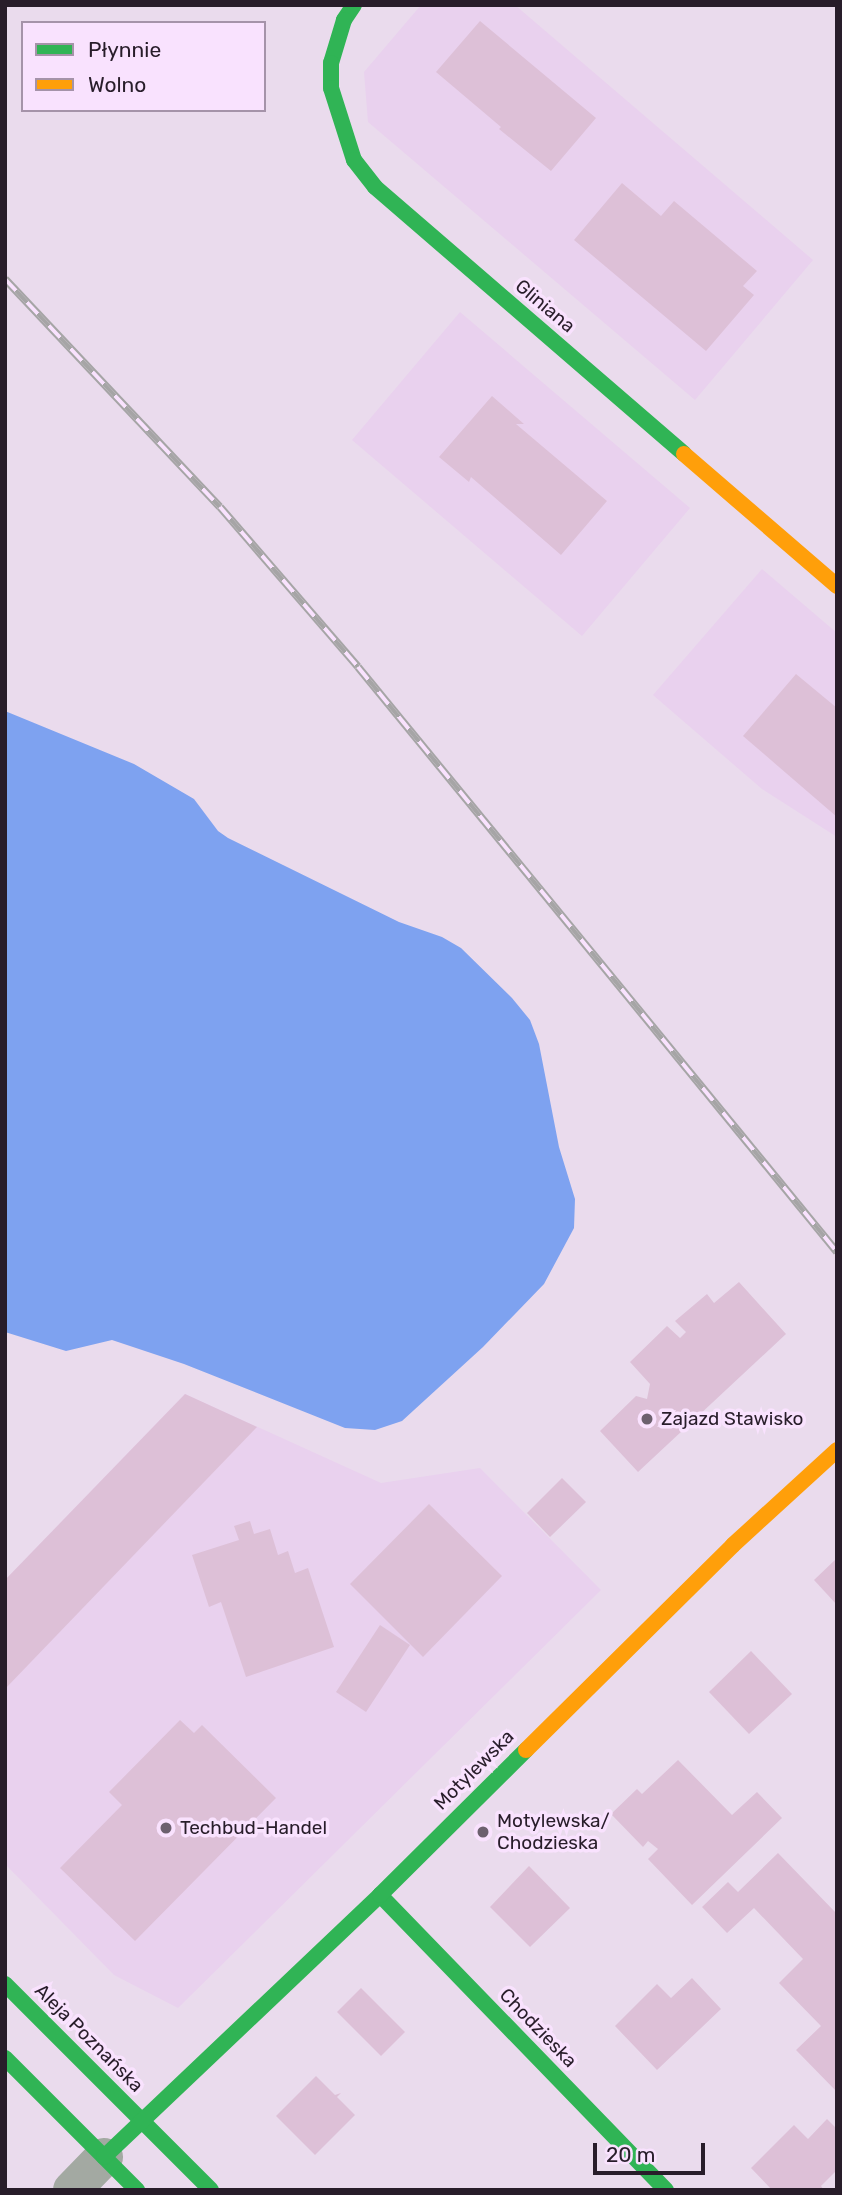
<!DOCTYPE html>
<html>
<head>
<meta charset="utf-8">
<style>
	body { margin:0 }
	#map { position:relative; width:842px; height:2195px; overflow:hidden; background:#eadbed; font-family:Rubik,sans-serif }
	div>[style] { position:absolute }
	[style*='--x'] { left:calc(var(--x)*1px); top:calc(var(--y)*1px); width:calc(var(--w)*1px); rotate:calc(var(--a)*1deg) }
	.built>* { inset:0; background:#e9d1ee }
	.water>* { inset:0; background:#7ea2f0 }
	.building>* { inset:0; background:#ddc0d7 }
	.street>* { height:38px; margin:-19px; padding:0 19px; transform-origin:19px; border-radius:19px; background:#a3a9a2 }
	.fast>* { height:16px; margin:-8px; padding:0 8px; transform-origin:8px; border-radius:8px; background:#30b455 }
	.slow>* { height:16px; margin:-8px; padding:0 8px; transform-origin:8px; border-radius:8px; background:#ff9f0a }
	.rail>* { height:8px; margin-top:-4px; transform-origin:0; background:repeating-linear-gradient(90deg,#f9e2fe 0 16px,#a6a5a6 0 32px); box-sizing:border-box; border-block:2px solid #a6a5a6 }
	.dots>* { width:19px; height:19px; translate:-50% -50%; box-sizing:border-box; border:4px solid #f9e2fe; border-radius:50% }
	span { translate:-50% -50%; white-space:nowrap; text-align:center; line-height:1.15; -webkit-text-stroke:7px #f9e2fe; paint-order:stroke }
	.street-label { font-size:19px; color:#281d2a }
	.poi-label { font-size:19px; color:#281d2a }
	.left { translate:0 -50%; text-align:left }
	.frame { position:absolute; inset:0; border:7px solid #281d2a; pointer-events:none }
	.legend { position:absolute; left:21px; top:21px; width:245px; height:91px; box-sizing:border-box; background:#f9e2fe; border:2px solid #a593a9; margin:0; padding:9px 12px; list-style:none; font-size:21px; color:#281d2a }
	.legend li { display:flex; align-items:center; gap:14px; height:35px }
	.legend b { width:35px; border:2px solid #a593a9 }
	.scale { position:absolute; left:593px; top:2143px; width:112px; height:32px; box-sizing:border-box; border:4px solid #281d2a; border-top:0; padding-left:9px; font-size:21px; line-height:24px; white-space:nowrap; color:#281d2a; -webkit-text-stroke:5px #f9e2fe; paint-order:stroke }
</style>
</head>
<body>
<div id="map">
	<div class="built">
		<i style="clip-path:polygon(421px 5px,515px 5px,813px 260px,695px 400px,368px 122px,364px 72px)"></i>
		<i style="clip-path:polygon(460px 312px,690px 508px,582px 636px,352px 440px)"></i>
		<i style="clip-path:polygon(762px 569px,837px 633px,837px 837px,762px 789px,653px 695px)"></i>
		<i style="clip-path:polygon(185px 1394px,381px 1483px,480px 1468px,601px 1590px,178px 2008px,114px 1975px,5px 1864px,5px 1580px)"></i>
	</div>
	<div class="water">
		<i style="clip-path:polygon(5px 711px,134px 764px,194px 799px,218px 831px,228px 838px,399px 922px,442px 937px,461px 948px,512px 998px,530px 1020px,539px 1044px,559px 1147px,575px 1199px,574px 1228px,544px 1284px,483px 1347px,402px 1421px,375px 1430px,345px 1428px,184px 1364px,112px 1340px,66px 1351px,5px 1332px)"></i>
	</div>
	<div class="building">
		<i style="clip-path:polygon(480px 21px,596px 118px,551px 171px,499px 129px,501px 127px,436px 72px)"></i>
		<i style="clip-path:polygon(622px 183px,661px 216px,674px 201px,757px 271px,743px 286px,754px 295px,706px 351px,574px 240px)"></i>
		<i style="clip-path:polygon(492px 396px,524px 424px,516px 424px,607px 501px,561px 555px,471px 477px,469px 482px,439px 457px)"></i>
		<i style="clip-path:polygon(796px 674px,837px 708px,837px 817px,743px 736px)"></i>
		<i style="clip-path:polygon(739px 1282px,786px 1334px,638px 1472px,600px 1431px,636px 1396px,647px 1399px,650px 1384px,630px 1362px,667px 1326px,680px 1338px,686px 1332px,675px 1321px,707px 1294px,714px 1303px)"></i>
		<i style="clip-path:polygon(185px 1394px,257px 1427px,5px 1689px,5px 1580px)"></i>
		<i style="clip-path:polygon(562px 1478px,586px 1502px,550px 1537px,527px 1513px)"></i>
		<i style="clip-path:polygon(429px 1504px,502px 1576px,423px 1657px,350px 1584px)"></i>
		<i style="clip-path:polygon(250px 1521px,254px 1534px,270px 1529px,278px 1555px,288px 1551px,295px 1573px,308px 1568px,334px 1647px,246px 1677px,221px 1602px,209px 1607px,192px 1555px,239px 1540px,234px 1526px)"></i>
		<i style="clip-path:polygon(837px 1558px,837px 1605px,814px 1580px)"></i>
		<i style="clip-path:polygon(380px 1625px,410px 1645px,366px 1712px,336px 1692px)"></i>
		<i style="clip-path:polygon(751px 1651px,792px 1694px,749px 1734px,709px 1692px)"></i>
		<i style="clip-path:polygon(180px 1720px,194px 1733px,202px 1725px,276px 1798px,135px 1941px,60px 1868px,122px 1805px,109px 1792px)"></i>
		<i style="clip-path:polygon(678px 1760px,732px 1815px,757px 1792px,782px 1818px,692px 1905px,648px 1859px,658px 1849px,648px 1841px,643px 1847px,611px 1814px,637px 1789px,642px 1794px)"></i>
		<i style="clip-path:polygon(778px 1853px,837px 1914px,837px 2092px,796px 2050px,821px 2026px,779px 1983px,803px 1959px,754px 1908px,727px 1933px,702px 1907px,728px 1882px,738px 1892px)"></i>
		<i style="clip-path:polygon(529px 1866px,570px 1908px,530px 1947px,490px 1907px)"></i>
		<i style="clip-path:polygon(692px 1978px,721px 2009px,657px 2070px,615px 2026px,657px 1984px,671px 1998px)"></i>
		<i style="clip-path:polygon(361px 1988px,405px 2032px,381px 2056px,337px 2012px)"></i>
		<i style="clip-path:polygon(316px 2076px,335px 2095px,341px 2093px,337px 2097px,355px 2115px,315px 2155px,276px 2116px)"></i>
		<i style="clip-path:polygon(827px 2119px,837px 2129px,837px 2170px,821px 2186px,824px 2190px,772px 2190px,751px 2168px,794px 2125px,808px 2139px)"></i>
	</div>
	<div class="street">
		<i style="--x:72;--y:2190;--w:46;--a:-45.9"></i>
	</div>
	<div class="fast">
		<i style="--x:354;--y:5;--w:18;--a:124"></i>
		<i style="--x:344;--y:20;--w:45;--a:106.8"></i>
		<i style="--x:331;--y:63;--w:25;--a:90"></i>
		<i style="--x:331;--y:88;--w:76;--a:72.3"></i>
		<i style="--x:354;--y:160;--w:34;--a:52"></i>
		<i style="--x:375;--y:187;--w:408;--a:40.8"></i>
		<i style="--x:380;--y:1895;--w:411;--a:45.9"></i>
		<i style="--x:5;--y:1984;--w:291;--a:45"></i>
		<i style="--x:5;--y:2058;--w:187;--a:45"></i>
		<i style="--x:104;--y:2157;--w:381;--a:-43.5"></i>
		<i style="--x:380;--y:1895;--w:206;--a:-44.8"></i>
	</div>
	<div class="slow">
		<i style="--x:684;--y:454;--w:202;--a:40.8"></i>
		<i style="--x:526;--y:1750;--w:291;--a:-44.7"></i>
		<i style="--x:733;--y:1545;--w:141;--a:-42.4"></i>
	</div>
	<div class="rail">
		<i style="--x:5;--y:279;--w:313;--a:46.7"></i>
		<i style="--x:220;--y:507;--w:211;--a:49.2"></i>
		<i style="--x:358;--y:667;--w:756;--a:50.69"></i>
	</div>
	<div class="dots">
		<i style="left:647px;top:1419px;background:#6c606e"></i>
		<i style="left:166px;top:1828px;background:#6c606e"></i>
		<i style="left:483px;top:1832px;background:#6c606e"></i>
	</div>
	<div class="street-label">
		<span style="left:545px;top:306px;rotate:40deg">Gliniana</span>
		<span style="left:474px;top:1770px;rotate:-45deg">Motylewska</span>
		<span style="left:538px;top:2028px;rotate:46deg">Chodzieska</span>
		<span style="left:89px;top:2038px;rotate:45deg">Aleja Poznańska</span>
	</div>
	<div class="poi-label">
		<span class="left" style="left:661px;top:1419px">Zajazd Stawisko</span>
		<span class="left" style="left:497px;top:1832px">Motylewska/<br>Chodzieska</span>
		<span class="left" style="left:180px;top:1828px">Techbud-Handel</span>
	</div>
	<div class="frame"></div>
	<ul class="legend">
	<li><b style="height:9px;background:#30b455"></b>Płynnie</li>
	<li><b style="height:9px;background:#ff9f0a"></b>Wolno</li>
	</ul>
	<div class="scale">20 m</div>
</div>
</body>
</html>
